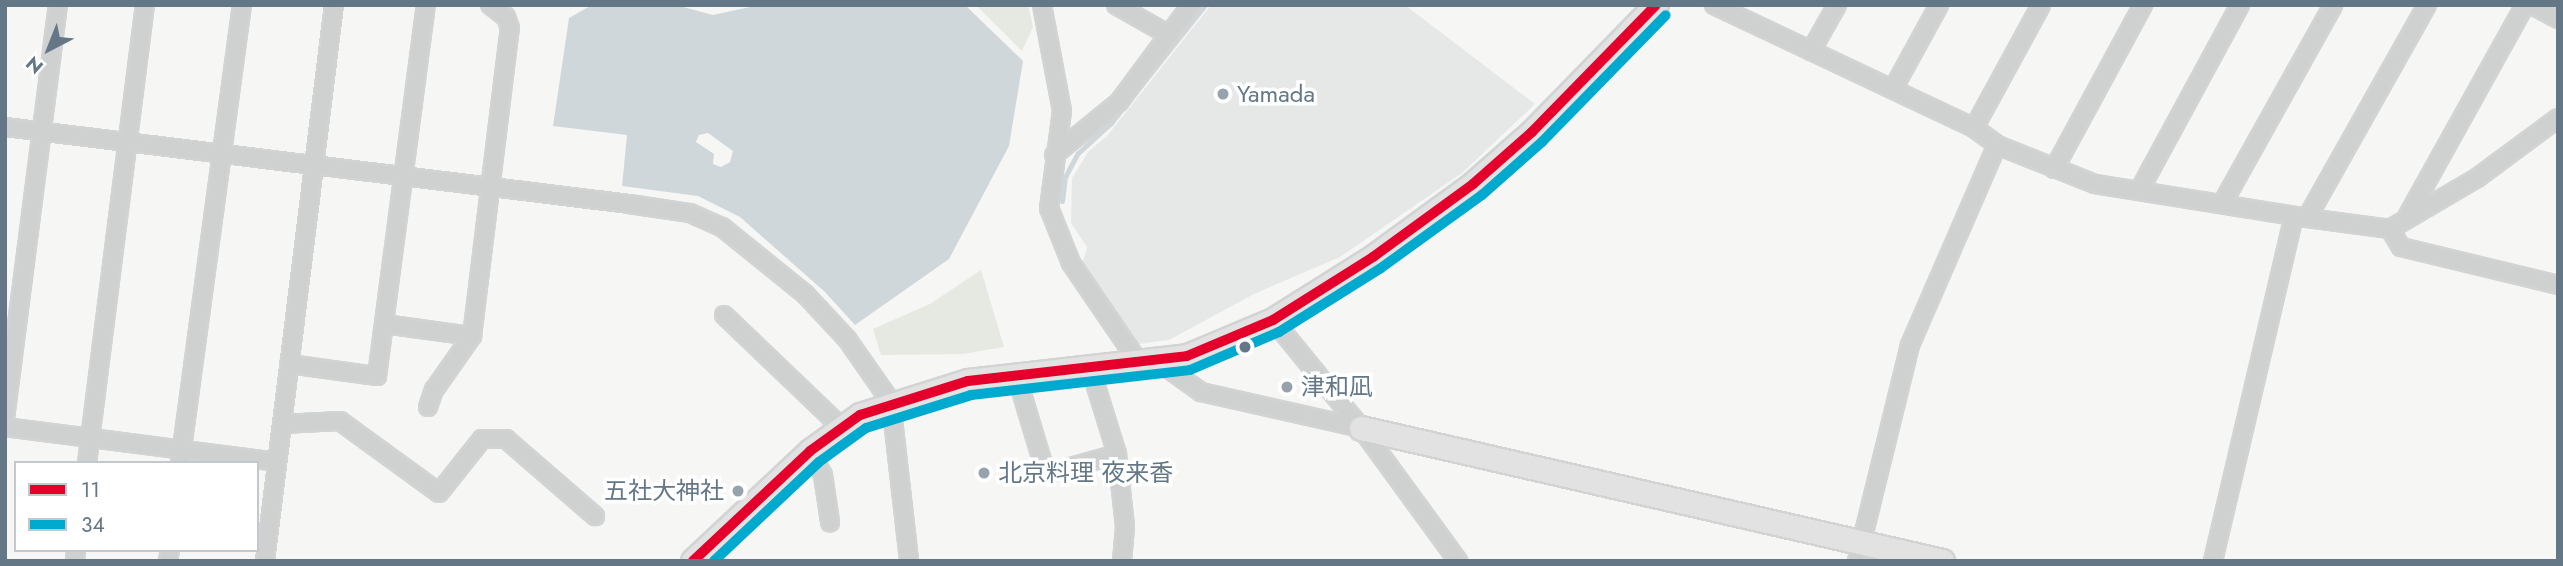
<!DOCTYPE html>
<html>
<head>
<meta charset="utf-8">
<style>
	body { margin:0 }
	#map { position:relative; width:2563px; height:566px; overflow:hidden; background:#f6f6f4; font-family:Jost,"Noto Sans JP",sans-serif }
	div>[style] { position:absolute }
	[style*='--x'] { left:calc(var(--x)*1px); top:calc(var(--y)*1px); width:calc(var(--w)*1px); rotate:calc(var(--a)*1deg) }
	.built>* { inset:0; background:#e6e8e7 }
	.green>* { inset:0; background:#e6e9e2 }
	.water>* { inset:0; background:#d0d7db }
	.stream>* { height:5px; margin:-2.5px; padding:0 2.5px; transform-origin:2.5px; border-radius:2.5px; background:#d0d7db }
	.roads { filter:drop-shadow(2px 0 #d2d4d4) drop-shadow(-2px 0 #d2d4d4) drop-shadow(0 2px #d2d4d4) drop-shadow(0 -2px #d2d4d4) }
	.street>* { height:16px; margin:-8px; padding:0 8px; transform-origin:8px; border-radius:8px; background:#cfd1d1 }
	.secondary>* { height:23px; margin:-11.5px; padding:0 11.5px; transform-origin:11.5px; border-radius:11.5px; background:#e2e2e3 }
	.bus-1>* { height:10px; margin:-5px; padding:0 5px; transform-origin:5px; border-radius:5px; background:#e4002b }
	.bus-2>* { height:10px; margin:-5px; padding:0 5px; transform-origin:5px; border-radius:5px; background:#00a9ce }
	.dots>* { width:19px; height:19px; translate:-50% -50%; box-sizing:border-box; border:4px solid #fff; border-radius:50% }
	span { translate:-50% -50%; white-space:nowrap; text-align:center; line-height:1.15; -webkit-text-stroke:7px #fff; paint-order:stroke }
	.poi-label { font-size:24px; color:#637787 }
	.left { translate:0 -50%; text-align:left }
	.right { translate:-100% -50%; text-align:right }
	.frame { position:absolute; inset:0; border:7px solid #637787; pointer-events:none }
	.legend { position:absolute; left:14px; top:461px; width:245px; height:91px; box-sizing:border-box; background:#fff; border:2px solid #c1c9cf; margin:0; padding:9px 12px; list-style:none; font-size:21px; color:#637787 }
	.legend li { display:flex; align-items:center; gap:14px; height:35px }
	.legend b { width:35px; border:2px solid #c1c9cf }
	.north { position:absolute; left:14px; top:14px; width:70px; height:70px; -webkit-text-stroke:5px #fff; paint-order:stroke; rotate:222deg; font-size:19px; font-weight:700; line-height:28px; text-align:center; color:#637787 }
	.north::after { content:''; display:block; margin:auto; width:24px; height:32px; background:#637787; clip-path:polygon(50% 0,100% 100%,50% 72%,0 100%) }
</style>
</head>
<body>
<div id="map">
	<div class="built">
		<i style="clip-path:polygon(1211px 5px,1405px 5px,1535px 104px,1462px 173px,1340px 257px,1254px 294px,1169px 340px,1138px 344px,1082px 265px,1087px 247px,1071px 223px,1072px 178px,1089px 151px,1107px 136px)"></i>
	</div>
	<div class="green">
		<i style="clip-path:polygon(976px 5px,1028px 5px,1033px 27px,1022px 51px)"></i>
		<i style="clip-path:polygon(981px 270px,1004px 347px,963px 354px,881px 355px,873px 329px,930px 304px)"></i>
	</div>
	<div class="water">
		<i style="clip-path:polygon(evenodd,592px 5px,676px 5px,713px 15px,759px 5px,965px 5px,1023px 61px,1009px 146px,949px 259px,855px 325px,825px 292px,740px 217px,698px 196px,622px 186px,627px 135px,553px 126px,569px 18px,592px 5px,708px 133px,733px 151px,730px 162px,721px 167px,713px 164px,714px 154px,696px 142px,699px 135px,708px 133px)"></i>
	</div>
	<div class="stream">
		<i style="--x:1062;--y:201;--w:24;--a:-83"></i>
		<i style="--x:1065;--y:177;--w:27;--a:-62"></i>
		<i style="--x:1078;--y:153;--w:45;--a:-42.3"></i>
		<i style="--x:1111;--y:123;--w:151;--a:-51.5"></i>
	</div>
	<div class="roads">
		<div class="street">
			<i style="--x:1042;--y:5;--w:108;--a:79.3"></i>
			<i style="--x:1062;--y:111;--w:98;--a:97.6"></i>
			<i style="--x:1049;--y:208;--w:59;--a:68.2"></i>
			<i style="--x:1071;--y:263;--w:122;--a:55.7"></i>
			<i style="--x:1116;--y:5;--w:61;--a:29.5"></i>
			<i style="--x:1714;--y:5;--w:288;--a:25.3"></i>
			<i style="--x:1974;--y:128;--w:29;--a:36"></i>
			<i style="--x:1997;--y:145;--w:105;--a:21.7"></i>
			<i style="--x:2095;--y:184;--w:215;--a:9.1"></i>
			<i style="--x:2307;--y:218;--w:84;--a:7.5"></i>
			<i style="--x:2390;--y:229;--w:101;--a:-30.4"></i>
			<i style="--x:2477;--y:178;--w:101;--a:-36.5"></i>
			<i style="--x:2532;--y:5;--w:30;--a:28"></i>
			<i style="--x:1811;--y:51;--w:53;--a:-60.5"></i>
			<i style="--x:1893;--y:89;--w:96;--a:-61.3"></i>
			<i style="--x:5;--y:127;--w:629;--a:7.03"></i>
			<i style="--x:629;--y:204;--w:62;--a:8.4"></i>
			<i style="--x:690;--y:213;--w:35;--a:24"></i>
			<i style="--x:722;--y:227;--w:107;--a:38.9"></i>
			<i style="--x:805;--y:294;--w:62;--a:47"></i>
			<i style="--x:847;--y:339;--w:77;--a:55.1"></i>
			<i style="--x:891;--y:402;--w:160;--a:83.5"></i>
			<i style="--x:1974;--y:128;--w:140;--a:-61.4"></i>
			<i style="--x:1054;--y:155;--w:84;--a:-39.2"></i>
			<i style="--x:1119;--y:102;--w:121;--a:-53.4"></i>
			<i style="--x:2054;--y:169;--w:187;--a:-61.5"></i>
			<i style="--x:2139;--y:191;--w:212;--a:-61.5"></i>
			<i style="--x:2222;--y:204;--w:228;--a:-60.8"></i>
			<i style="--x:2407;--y:217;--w:243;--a:-60.9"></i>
			<i style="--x:2307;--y:218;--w:244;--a:-60.6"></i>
			<i style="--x:2390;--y:229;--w:21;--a:59"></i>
			<i style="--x:2401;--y:247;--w:162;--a:13.6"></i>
			<i style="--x:724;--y:315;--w:162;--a:43.7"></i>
			<i style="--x:1273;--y:320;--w:139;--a:50.8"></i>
			<i style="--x:1361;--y:428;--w:165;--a:53.9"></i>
			<i style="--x:384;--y:324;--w:89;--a:7.8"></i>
			<i style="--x:1159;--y:362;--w:52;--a:35.5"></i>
			<i style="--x:1201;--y:392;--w:164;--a:12.7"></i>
			<i style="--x:289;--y:364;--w:89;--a:7.8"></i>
			<i style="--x:377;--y:376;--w:374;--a:-82.5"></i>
			<i style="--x:1090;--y:367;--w:91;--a:72.8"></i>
			<i style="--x:1117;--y:454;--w:73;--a:83.7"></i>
			<i style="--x:1125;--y:527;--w:34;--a:95"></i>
			<i style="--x:1016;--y:374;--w:104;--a:73.3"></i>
			<i style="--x:1046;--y:474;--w:74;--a:-15.7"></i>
			<i style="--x:428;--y:407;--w:18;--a:-71"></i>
			<i style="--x:434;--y:390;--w:66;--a:-54.9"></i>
			<i style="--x:472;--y:336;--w:310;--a:-83"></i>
			<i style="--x:510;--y:28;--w:12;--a:-110"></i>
			<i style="--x:506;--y:17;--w:20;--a:-143"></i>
			<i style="--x:5;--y:418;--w:416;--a:-82.7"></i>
			<i style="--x:282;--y:424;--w:58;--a:-3"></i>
			<i style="--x:340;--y:421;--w:122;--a:36"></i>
			<i style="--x:439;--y:493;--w:69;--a:-51.5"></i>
			<i style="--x:482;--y:439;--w:24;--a:0"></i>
			<i style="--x:506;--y:439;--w:118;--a:40.9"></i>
			<i style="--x:5;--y:427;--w:274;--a:7.3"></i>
			<i style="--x:810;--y:451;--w:27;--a:62"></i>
			<i style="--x:823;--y:475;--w:48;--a:81.5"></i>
			<i style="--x:87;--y:463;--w:462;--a:-82.8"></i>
			<i style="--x:180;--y:463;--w:462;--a:-82.3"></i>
			<i style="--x:75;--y:561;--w:11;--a:-85"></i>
			<i style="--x:168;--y:561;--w:11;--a:-80"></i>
			<i style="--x:265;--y:561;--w:560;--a:-82.93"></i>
			<i style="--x:1857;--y:561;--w:222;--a:-76.2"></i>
			<i style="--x:1910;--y:345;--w:218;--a:-66.5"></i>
			<i style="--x:2213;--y:561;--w:354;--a:-76.8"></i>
		</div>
		<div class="secondary">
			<i style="--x:1361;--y:428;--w:596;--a:12.89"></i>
			<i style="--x:693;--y:561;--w:161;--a:-43.2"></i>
			<i style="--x:810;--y:451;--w:62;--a:-35.8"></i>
			<i style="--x:860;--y:415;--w:113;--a:-17.5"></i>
			<i style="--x:968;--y:381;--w:220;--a:-6.5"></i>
			<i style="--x:1187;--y:356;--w:93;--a:-22.7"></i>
			<i style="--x:1273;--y:320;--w:118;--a:-32.2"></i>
			<i style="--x:1373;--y:257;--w:124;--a:-36.1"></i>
			<i style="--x:1473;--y:184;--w:79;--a:-41.4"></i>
			<i style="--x:1532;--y:132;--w:177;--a:-45.7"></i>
		</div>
	</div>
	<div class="bus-1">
		<i style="--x:693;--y:561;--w:161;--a:-43.2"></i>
		<i style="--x:810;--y:451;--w:62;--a:-35.8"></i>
		<i style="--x:860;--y:415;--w:113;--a:-17.5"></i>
		<i style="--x:968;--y:381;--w:220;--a:-6.5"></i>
		<i style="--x:1187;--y:356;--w:93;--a:-22.7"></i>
		<i style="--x:1273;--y:320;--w:118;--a:-32.2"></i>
		<i style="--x:1373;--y:257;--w:124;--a:-36.1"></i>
		<i style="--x:1473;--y:184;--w:79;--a:-41.4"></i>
		<i style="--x:1532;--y:132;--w:177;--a:-45.7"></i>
	</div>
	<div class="bus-2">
		<i style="--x:714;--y:561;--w:144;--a:-43.3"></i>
		<i style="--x:819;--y:462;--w:58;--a:-35.9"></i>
		<i style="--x:866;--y:428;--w:110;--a:-17.4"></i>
		<i style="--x:971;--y:395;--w:220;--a:-6.5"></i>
		<i style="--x:1190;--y:370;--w:97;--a:-23.1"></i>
		<i style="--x:1279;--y:332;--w:120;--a:-32.1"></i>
		<i style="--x:1381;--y:268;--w:125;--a:-35.9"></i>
		<i style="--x:1482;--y:195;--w:80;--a:-41.5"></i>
		<i style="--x:1542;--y:142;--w:177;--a:-45.7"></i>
	</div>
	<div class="dots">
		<i style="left:1223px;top:94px;background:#96a3ad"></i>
		<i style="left:1245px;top:347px;background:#637787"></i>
		<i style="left:1287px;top:387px;background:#96a3ad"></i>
		<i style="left:984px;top:473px;background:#96a3ad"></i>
		<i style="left:738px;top:491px;background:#96a3ad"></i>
	</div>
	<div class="poi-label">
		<span class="left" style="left:1237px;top:94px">Yamada</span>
		<span class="left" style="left:1301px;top:387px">津和凪</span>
		<span class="left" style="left:998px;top:473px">北京料理 夜来香</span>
		<span class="right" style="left:724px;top:491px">五社大神社</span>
	</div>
	<div class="frame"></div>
	<ul class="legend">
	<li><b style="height:9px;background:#e4002b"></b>11</li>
	<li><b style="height:9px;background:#00a9ce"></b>34</li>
	</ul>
	<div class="north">N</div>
</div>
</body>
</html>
